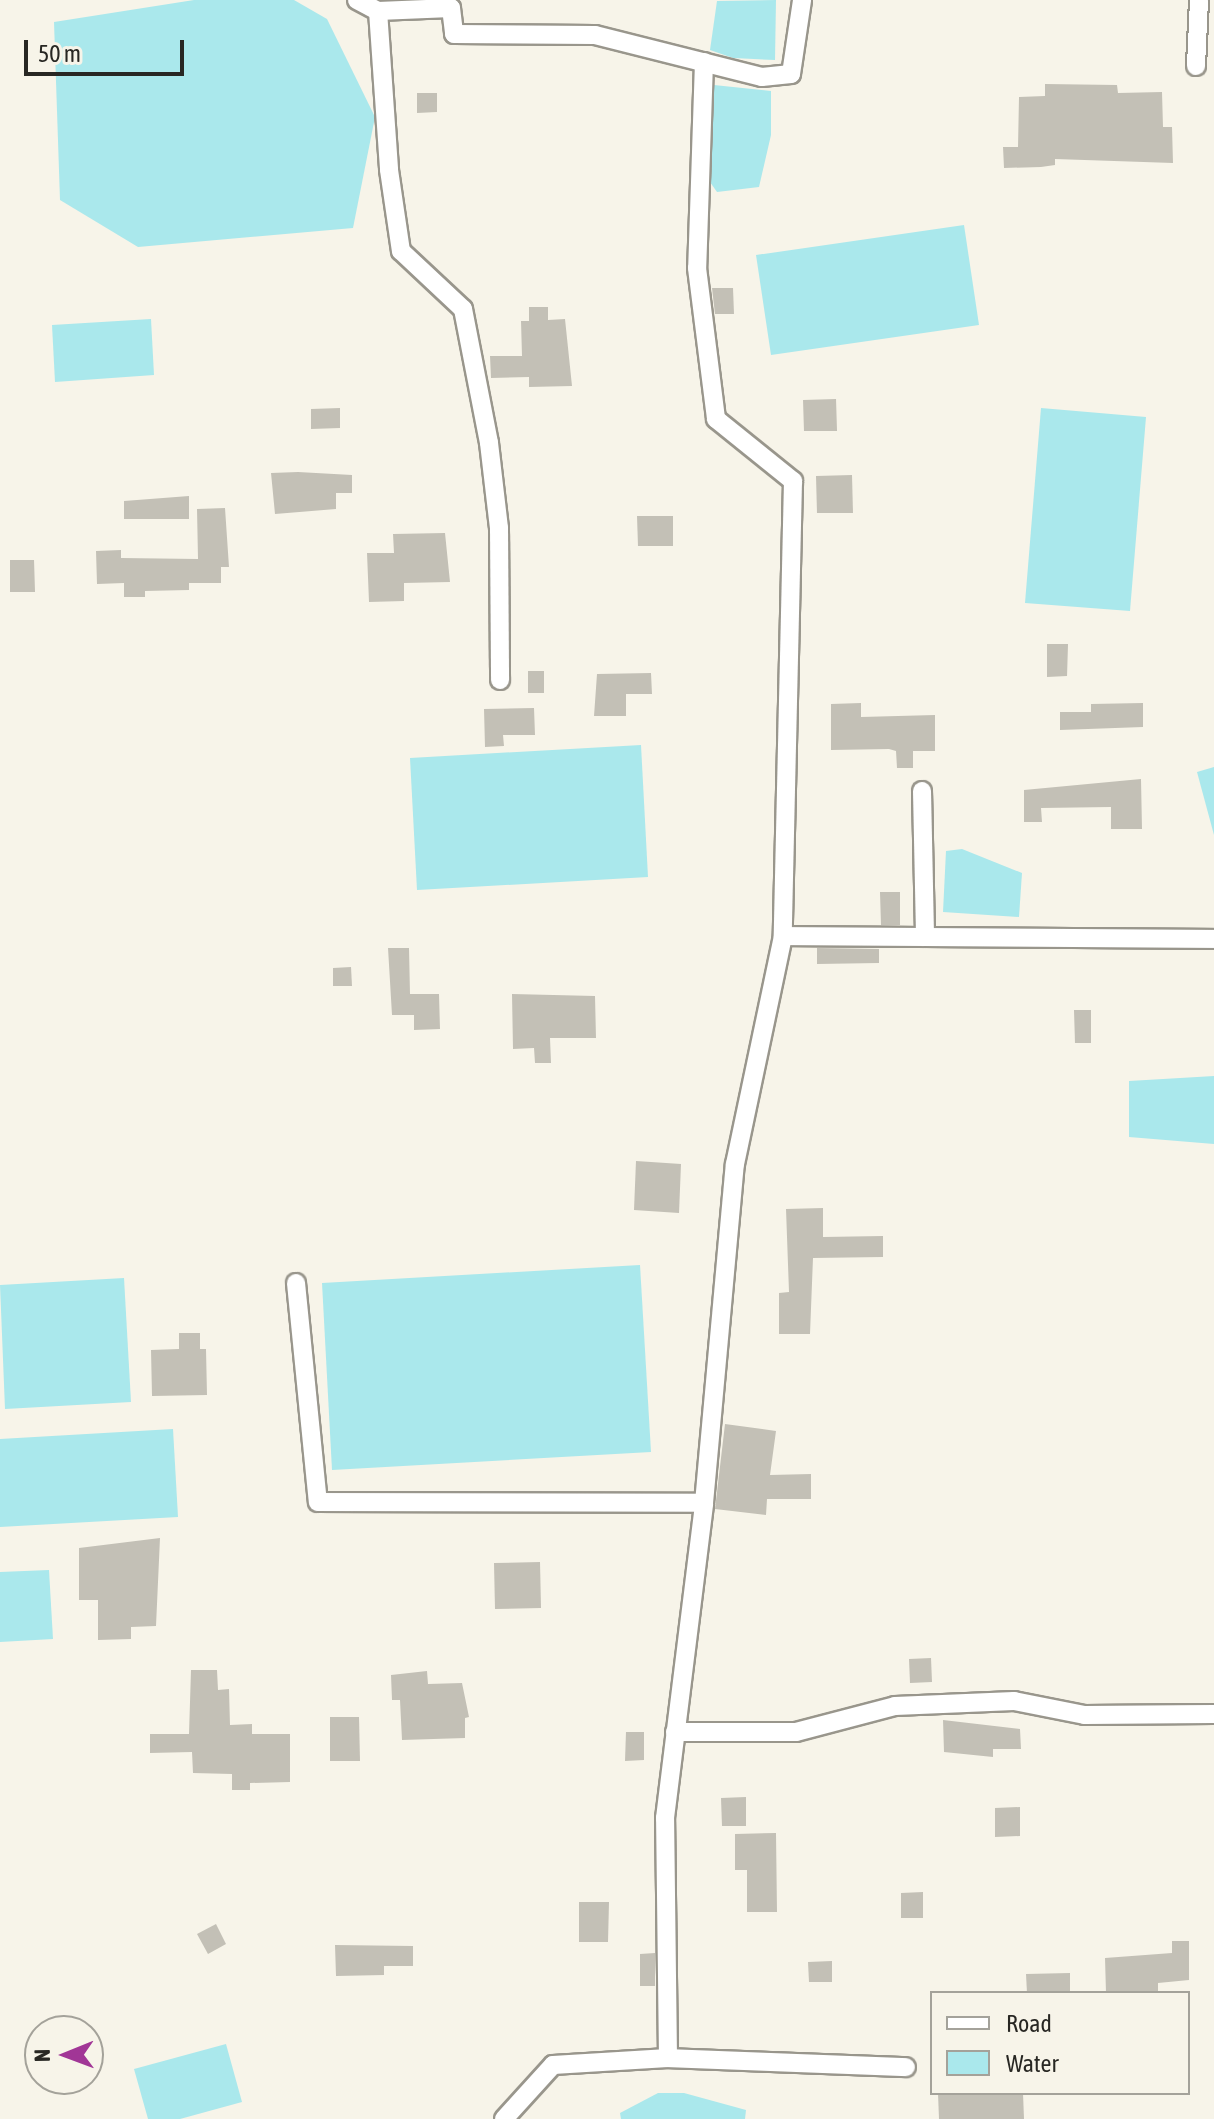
<!DOCTYPE html>
<html>
<head>
<meta charset="utf-8">
<style>
	body { margin:0 }
	#map { position:relative; width:1214px; height:2119px; overflow:hidden; background:#f7f4e9; font-family:"Asap Condensed",sans-serif }
	div>[style] { position:absolute }
	[style*='--x'] { left:calc(var(--x)*1px); top:calc(var(--y)*1px); width:calc(var(--w)*1px); rotate:calc(var(--a)*1deg) }
	.water>* { inset:0; background:#aae8ec }
	.building>* { inset:0; background:#c3c0b6 }
	.roads { filter:drop-shadow(2px 0 #99968c) drop-shadow(-2px 0 #99968c) drop-shadow(0 2px #99968c) drop-shadow(0 -2px #99968c) }
	.street>* { height:18px; margin:-9px; padding:0 9px; transform-origin:9px; border-radius:9px; background:#fff }
	span { translate:-50% -50%; white-space:nowrap; text-align:center; line-height:1.15; -webkit-text-stroke:6px #f7f4e9; paint-order:stroke }
	.legend { position:absolute; left:930px; top:1991px; width:260px; height:104px; box-sizing:border-box; background:#f7f4e9; border:2px solid #a4a29a; margin:0; padding:10px 14px; list-style:none; font-size:24px; color:#282723 }
	.legend li { display:flex; align-items:center; gap:16px; height:40px }
	.legend b { width:40px; border:2px solid #a4a29a }
	.north { position:absolute; left:24px; top:2015px; width:80px; height:80px; box-sizing:border-box; background:#f7f4e9; border:2px solid #a4a29a; border-radius:50%; rotate:269deg; font-size:22px; font-weight:700; line-height:32px; text-align:center; color:#282723 }
	.north::after { content:''; display:block; margin:auto; width:28px; height:36px; background:#a13696; clip-path:polygon(50% 0,100% 100%,50% 72%,0 100%) }
	.scale { position:absolute; left:24px; top:40px; width:160px; height:36px; box-sizing:border-box; border:4px solid #282723; border-top:0; padding-left:10px; font-size:24px; line-height:28px; white-space:nowrap; color:#282723; -webkit-text-stroke:6px #f7f4e9; paint-order:stroke }
</style>
</head>
<body>
<div id="map">
	<div class="water">
		<i style="clip-path:polygon(194px 0,294px 0,327px 19px,375px 117px,353px 228px,138px 247px,60px 200px,54px 22px)"></i>
		<i style="clip-path:polygon(776px 0,775px 60px,733px 58px,710px 50px,717px 1px)"></i>
		<i style="clip-path:polygon(714px 85px,771px 91px,771px 135px,759px 187px,717px 192px,705px 175px)"></i>
		<i style="clip-path:polygon(964px 225px,979px 325px,771px 355px,756px 255px)"></i>
		<i style="clip-path:polygon(151px 319px,154px 375px,55px 382px,52px 325px)"></i>
		<i style="clip-path:polygon(1041px 408px,1146px 417px,1130px 611px,1025px 603px)"></i>
		<i style="clip-path:polygon(641px 745px,648px 877px,417px 890px,410px 758px)"></i>
		<i style="clip-path:polygon(1214px 767px,1214px 835px,1197px 772px)"></i>
		<i style="clip-path:polygon(962px 849px,1022px 873px,1019px 917px,943px 912px,946px 851px)"></i>
		<i style="clip-path:polygon(1214px 1076px,1214px 1144px,1129px 1137px,1129px 1081px)"></i>
		<i style="clip-path:polygon(640px 1265px,651px 1452px,332px 1470px,322px 1283px)"></i>
		<i style="clip-path:polygon(124px 1278px,131px 1402px,5px 1409px,0 1285px)"></i>
		<i style="clip-path:polygon(173px 1429px,178px 1517px,0 1527px,0 1439px)"></i>
		<i style="clip-path:polygon(49px 1570px,53px 1639px,0 1642px,0 1572px)"></i>
		<i style="clip-path:polygon(226px 2044px,242px 2102px,180px 2119px,148px 2119px,134px 2069px)"></i>
		<i style="clip-path:polygon(658px 2093px,684px 2093px,746px 2110px,745px 2119px,621px 2119px,620px 2113px)"></i>
	</div>
	<div class="building">
		<i style="clip-path:polygon(1045px 84px,1117px 85px,1118px 93px,1162px 92px,1163px 127px,1172px 127px,1173px 163px,1055px 159px,1055px 165px,1041px 167px,1004px 168px,1003px 147px,1018px 147px,1019px 97px,1045px 96px)"></i>
		<i style="clip-path:polygon(417px 93px,437px 93px,437px 112px,417px 113px)"></i>
		<i style="clip-path:polygon(712px 288px,733px 288px,734px 314px,715px 314px)"></i>
		<i style="clip-path:polygon(529px 307px,548px 307px,548px 320px,565px 319px,572px 386px,529px 387px,529px 377px,491px 378px,490px 356px,522px 356px,521px 321px,529px 321px)"></i>
		<i style="clip-path:polygon(836px 399px,837px 431px,804px 431px,803px 400px)"></i>
		<i style="clip-path:polygon(340px 408px,340px 428px,311px 429px,311px 409px)"></i>
		<i style="clip-path:polygon(298px 472px,352px 475px,352px 493px,336px 493px,336px 509px,275px 514px,271px 473px)"></i>
		<i style="clip-path:polygon(852px 475px,853px 513px,817px 513px,816px 476px)"></i>
		<i style="clip-path:polygon(189px 496px,189px 519px,124px 519px,124px 501px)"></i>
		<i style="clip-path:polygon(225px 508px,229px 567px,221px 567px,221px 583px,189px 583px,189px 590px,145px 591px,145px 597px,124px 597px,124px 583px,97px 584px,96px 551px,121px 550px,121px 558px,198px 559px,197px 509px)"></i>
		<i style="clip-path:polygon(637px 516px,673px 516px,673px 546px,638px 546px)"></i>
		<i style="clip-path:polygon(445px 533px,450px 582px,404px 583px,404px 601px,369px 602px,367px 553px,394px 553px,393px 534px)"></i>
		<i style="clip-path:polygon(10px 560px,34px 560px,35px 592px,10px 592px)"></i>
		<i style="clip-path:polygon(1047px 644px,1068px 644px,1067px 676px,1047px 677px)"></i>
		<i style="clip-path:polygon(528px 671px,544px 671px,544px 693px,528px 693px)"></i>
		<i style="clip-path:polygon(651px 673px,652px 694px,626px 694px,626px 716px,594px 716px,597px 674px)"></i>
		<i style="clip-path:polygon(861px 703px,861px 717px,935px 715px,935px 751px,913px 751px,913px 768px,897px 768px,896px 751px,889px 749px,831px 750px,831px 704px)"></i>
		<i style="clip-path:polygon(1143px 703px,1143px 727px,1060px 730px,1060px 712px,1091px 712px,1091px 704px)"></i>
		<i style="clip-path:polygon(534px 708px,535px 735px,503px 735px,504px 746px,485px 747px,484px 709px)"></i>
		<i style="clip-path:polygon(1141px 779px,1142px 829px,1111px 829px,1111px 807px,1041px 808px,1042px 822px,1024px 822px,1024px 790px)"></i>
		<i style="clip-path:polygon(880px 892px,900px 892px,900px 925px,881px 925px)"></i>
		<i style="clip-path:polygon(388px 948px,409px 948px,410px 994px,439px 994px,440px 1029px,414px 1030px,414px 1015px,392px 1015px)"></i>
		<i style="clip-path:polygon(817px 948px,879px 949px,879px 963px,817px 964px)"></i>
		<i style="clip-path:polygon(351px 967px,352px 986px,333px 986px,333px 968px)"></i>
		<i style="clip-path:polygon(512px 994px,595px 996px,596px 1038px,550px 1038px,551px 1063px,535px 1063px,534px 1048px,513px 1049px)"></i>
		<i style="clip-path:polygon(1074px 1010px,1091px 1010px,1091px 1043px,1075px 1043px)"></i>
		<i style="clip-path:polygon(636px 1161px,681px 1164px,679px 1213px,634px 1210px)"></i>
		<i style="clip-path:polygon(823px 1208px,823px 1237px,883px 1236px,883px 1257px,813px 1258px,810px 1334px,779px 1334px,779px 1293px,789px 1292px,786px 1209px)"></i>
		<i style="clip-path:polygon(179px 1333px,200px 1333px,200px 1349px,206px 1349px,207px 1395px,152px 1396px,151px 1350px,179px 1349px)"></i>
		<i style="clip-path:polygon(725px 1424px,776px 1431px,770px 1475px,811px 1474px,811px 1499px,767px 1499px,766px 1515px,715px 1509px)"></i>
		<i style="clip-path:polygon(160px 1538px,156px 1626px,131px 1627px,131px 1639px,98px 1640px,98px 1600px,79px 1600px,79px 1548px)"></i>
		<i style="clip-path:polygon(540px 1562px,541px 1608px,495px 1609px,494px 1563px)"></i>
		<i style="clip-path:polygon(931px 1658px,932px 1682px,910px 1683px,909px 1659px)"></i>
		<i style="clip-path:polygon(191px 1670px,217px 1670px,218px 1690px,229px 1689px,230px 1725px,252px 1724px,252px 1734px,290px 1734px,290px 1782px,250px 1783px,250px 1790px,232px 1790px,232px 1774px,193px 1773px,192px 1752px,150px 1753px,150px 1734px,189px 1734px)"></i>
		<i style="clip-path:polygon(427px 1671px,428px 1684px,462px 1683px,469px 1717px,465px 1718px,465px 1738px,402px 1740px,400px 1700px,392px 1700px,391px 1675px)"></i>
		<i style="clip-path:polygon(330px 1717px,359px 1717px,360px 1761px,330px 1761px)"></i>
		<i style="clip-path:polygon(943px 1720px,1020px 1729px,1021px 1749px,993px 1749px,993px 1757px,944px 1752px)"></i>
		<i style="clip-path:polygon(626px 1732px,644px 1732px,644px 1760px,625px 1761px)"></i>
		<i style="clip-path:polygon(746px 1797px,746px 1826px,722px 1826px,721px 1798px)"></i>
		<i style="clip-path:polygon(1020px 1807px,1020px 1836px,995px 1837px,995px 1808px)"></i>
		<i style="clip-path:polygon(776px 1833px,777px 1912px,747px 1912px,747px 1870px,735px 1870px,735px 1834px)"></i>
		<i style="clip-path:polygon(923px 1892px,923px 1918px,901px 1918px,901px 1893px)"></i>
		<i style="clip-path:polygon(579px 1902px,609px 1902px,608px 1942px,579px 1942px)"></i>
		<i style="clip-path:polygon(216px 1924px,226px 1944px,208px 1954px,197px 1934px)"></i>
		<i style="clip-path:polygon(1172px 1941px,1189px 1941px,1189px 1980px,1158px 1983px,1158px 1993px,1106px 1993px,1105px 1958px,1172px 1953px)"></i>
		<i style="clip-path:polygon(335px 1945px,413px 1946px,413px 1966px,384px 1966px,384px 1975px,336px 1976px)"></i>
		<i style="clip-path:polygon(655px 1953px,655px 1986px,640px 1986px,640px 1954px)"></i>
		<i style="clip-path:polygon(832px 1961px,832px 1982px,809px 1982px,808px 1962px)"></i>
		<i style="clip-path:polygon(1070px 1973px,1070px 1993px,1027px 1993px,1026px 1974px)"></i>
		<i style="clip-path:polygon(938px 2093px,1023px 2093px,1024px 2119px,939px 2119px)"></i>
	</div>
	<div class="roads">
		<div class="street">
			<i style="--x:357;--y:0;--w:24;--a:28"></i>
			<i style="--x:378;--y:11;--w:73;--a:-2.4"></i>
			<i style="--x:451;--y:8;--w:26;--a:83"></i>
			<i style="--x:454;--y:34;--w:141;--a:0.4"></i>
			<i style="--x:595;--y:35;--w:172;--a:14.1"></i>
			<i style="--x:762;--y:77;--w:29;--a:-6"></i>
			<i style="--x:791;--y:74;--w:75;--a:-81.5"></i>
			<i style="--x:378;--y:11;--w:159;--a:86"></i>
			<i style="--x:389;--y:170;--w:82;--a:81.6"></i>
			<i style="--x:401;--y:251;--w:85;--a:43.1"></i>
			<i style="--x:463;--y:309;--w:136;--a:79"></i>
			<i style="--x:489;--y:443;--w:86;--a:83.3"></i>
			<i style="--x:499;--y:528;--w:152;--a:89.6"></i>
			<i style="--x:704;--y:62;--w:206;--a:91.9"></i>
			<i style="--x:697;--y:268;--w:152;--a:82.8"></i>
			<i style="--x:716;--y:419;--w:99;--a:38.8"></i>
			<i style="--x:793;--y:481;--w:455;--a:91.3"></i>
			<i style="--x:1196;--y:66;--w:66;--a:-87.4"></i>
			<i style="--x:922;--y:791;--w:146;--a:88.8"></i>
			<i style="--x:296;--y:1283;--w:220;--a:84.3"></i>
			<i style="--x:318;--y:1502;--w:386;--a:0.1"></i>
			<i style="--x:675;--y:1732;--w:121;--a:0"></i>
			<i style="--x:796;--y:1732;--w:102;--a:-14.7"></i>
			<i style="--x:895;--y:1706;--w:119;--a:-2.4"></i>
			<i style="--x:1014;--y:1701;--w:72;--a:11.2"></i>
			<i style="--x:1085;--y:1715;--w:129;--a:-0.4"></i>
			<i style="--x:668;--y:2058;--w:238;--a:2.2"></i>
			<i style="--x:504;--y:2119;--w:73;--a:-47.8"></i>
			<i style="--x:553;--y:2065;--w:115;--a:-3.5"></i>
			<i style="--x:668;--y:2058;--w:240;--a:-90.7"></i>
			<i style="--x:665;--y:1818;--w:317;--a:-82.9"></i>
			<i style="--x:704;--y:1503;--w:340;--a:-84.8"></i>
			<i style="--x:735;--y:1164;--w:233;--a:-78.1"></i>
			<i style="--x:783;--y:936;--w:431;--a:0.4"></i>
		</div>
	</div>
	<ul class="legend">
	<li><b style="height:10px;background:#fff"></b>Road</li>
	<li><b style="height:22px;background:#aae8ec"></b>Water</li>
	</ul>
	<div class="north">N</div>
	<div class="scale">50 m</div>
</div>
</body>
</html>
